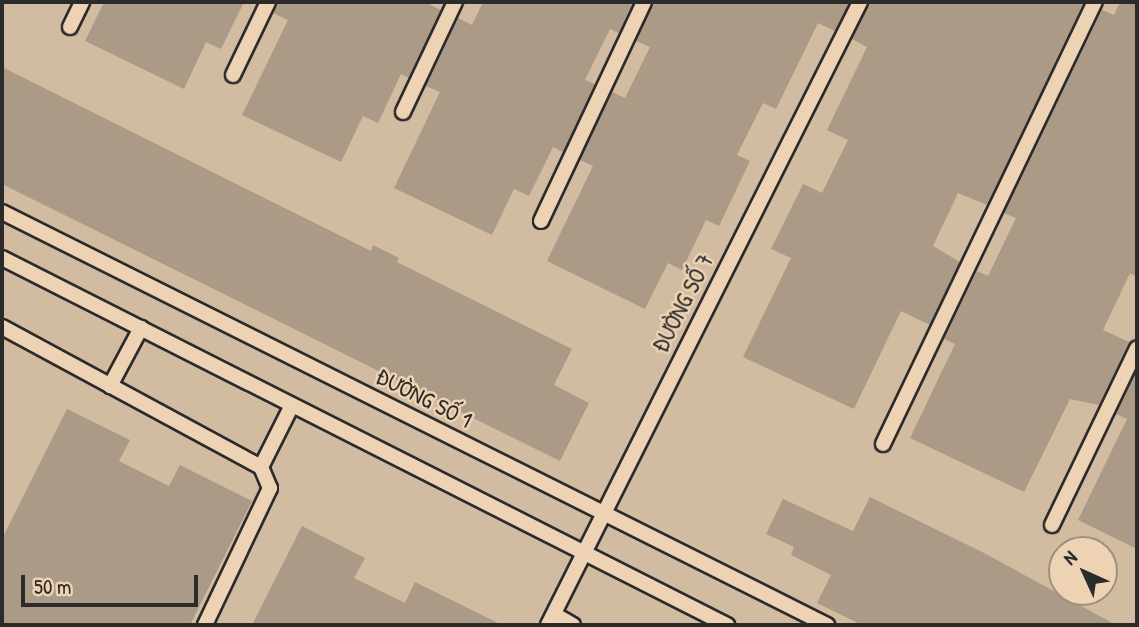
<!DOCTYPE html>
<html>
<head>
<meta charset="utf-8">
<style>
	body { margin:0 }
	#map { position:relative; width:1139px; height:627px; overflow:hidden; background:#e1c9ac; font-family:"Patrick Hand",sans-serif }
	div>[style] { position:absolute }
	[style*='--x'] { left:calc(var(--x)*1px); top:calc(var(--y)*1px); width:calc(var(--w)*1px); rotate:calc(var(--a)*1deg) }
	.built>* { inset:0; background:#d1bba1 }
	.building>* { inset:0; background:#ab9a86 }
	.roads { filter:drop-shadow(2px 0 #2b2b2b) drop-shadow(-2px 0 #2b2b2b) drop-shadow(0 2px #2b2b2b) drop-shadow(0 -2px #2b2b2b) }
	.service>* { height:14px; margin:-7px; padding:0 7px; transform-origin:7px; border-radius:7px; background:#edd3b4 }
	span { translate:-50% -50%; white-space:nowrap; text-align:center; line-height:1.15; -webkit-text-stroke:5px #edd3b4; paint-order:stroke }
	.street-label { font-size:23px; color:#2b2b2b }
	.frame { position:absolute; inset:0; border:4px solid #2b2b2b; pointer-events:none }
	.north { position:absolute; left:1048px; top:536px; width:70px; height:70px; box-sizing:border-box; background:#edd3b4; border:2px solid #9f907d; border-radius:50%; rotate:315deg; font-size:19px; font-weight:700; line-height:28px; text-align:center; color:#2b2b2b }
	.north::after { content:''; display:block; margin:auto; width:24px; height:32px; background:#2b2b2b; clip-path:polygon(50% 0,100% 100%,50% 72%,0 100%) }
	.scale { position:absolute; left:21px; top:575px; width:177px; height:32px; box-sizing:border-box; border:4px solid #2b2b2b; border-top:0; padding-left:9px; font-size:21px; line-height:24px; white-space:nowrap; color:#2b2b2b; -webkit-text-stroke:5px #edd3b4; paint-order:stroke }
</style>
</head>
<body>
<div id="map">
	<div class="built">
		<i style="clip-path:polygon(evenodd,2px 2px,1137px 2px,1137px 625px,2px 625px,2px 2px,1062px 550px,1104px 550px,1104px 592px,1062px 592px,1062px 550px)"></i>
	</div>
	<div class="building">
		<i style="clip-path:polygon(104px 2px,244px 2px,221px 49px,206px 42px,184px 89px,85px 41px)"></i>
		<i style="clip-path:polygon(278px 2px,424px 2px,441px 10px,409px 78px,401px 74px,378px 123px,363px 116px,341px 162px,242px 115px,288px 20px,273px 13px)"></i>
		<i style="clip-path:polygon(483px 2px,633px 2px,619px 33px,610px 29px,585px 80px,595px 84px,563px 152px,553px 147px,529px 196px,514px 189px,492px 235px,394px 188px,440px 92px,426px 86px,458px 18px,472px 25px)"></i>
		<i style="clip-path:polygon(654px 2px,849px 2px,835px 31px,818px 23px,776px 109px,763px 103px,737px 155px,750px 161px,719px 226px,706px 220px,682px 270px,668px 263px,645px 309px,547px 261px,593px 166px,580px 160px,612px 92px,625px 98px,650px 47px,636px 41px)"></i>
		<i style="clip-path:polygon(870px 2px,1084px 2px,987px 205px,958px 193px,933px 246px,960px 262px,930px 325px,901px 311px,854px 409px,743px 357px,791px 258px,771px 249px,803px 184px,822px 193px,848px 140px,827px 130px,867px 47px,852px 39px)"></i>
		<i style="clip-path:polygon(1120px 2px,1137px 2px,1137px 277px,1130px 273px,1103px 330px,1129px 342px,1099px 405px,1070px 399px,1024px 492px,910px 438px,955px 344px,944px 339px,977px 271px,988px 276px,1016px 218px,1004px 213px,1102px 10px,1114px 15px)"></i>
		<i style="clip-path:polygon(2px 67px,371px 251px,373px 245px,399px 258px,397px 262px,572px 349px,554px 385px,589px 403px,560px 461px,2px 184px)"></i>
		<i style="clip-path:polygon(1137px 370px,1137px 549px,1078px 520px,1127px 419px,1116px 414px)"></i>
		<i style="clip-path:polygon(67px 409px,130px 440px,119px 461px,169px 486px,180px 465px,252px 501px,190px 625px,2px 625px,2px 539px)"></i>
		<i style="clip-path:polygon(870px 497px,986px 554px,1116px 625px,862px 625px,817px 603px,831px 575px,791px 555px,794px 547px,766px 534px,783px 499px,853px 531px)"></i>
		<i style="clip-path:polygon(302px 526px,365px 558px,354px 578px,405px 603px,415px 582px,502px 625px,252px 625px)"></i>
	</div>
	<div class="roads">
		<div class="service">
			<i style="--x:70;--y:27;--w:28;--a:-64"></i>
			<i style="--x:233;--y:75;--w:81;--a:-64.4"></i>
			<i style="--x:403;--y:112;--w:122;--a:-64.7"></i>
			<i style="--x:2;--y:212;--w:923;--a:26.59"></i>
			<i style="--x:541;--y:221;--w:242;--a:-64.8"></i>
			<i style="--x:2;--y:258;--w:813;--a:26.85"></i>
			<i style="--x:2;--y:327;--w:294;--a:28.4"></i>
			<i style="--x:261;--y:467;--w:23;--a:67"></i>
			<i style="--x:270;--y:488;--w:152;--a:115.4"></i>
			<i style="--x:110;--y:386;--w:66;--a:-61.9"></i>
			<i style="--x:883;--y:444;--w:490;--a:-64.4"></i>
			<i style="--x:261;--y:467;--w:69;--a:-63.4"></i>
			<i style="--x:1052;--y:525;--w:196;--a:-64.3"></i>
			<i style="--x:554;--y:614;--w:22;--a:30"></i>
			<i style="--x:548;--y:625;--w:697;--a:-63.4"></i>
		</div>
	</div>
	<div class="street-label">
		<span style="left:683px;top:303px;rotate:-63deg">ĐƯỜNG SỐ 7</span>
		<span style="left:424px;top:398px;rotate:27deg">ĐƯỜNG SỐ 1</span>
	</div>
	<div class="frame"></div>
	<div class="north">N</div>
	<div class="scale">50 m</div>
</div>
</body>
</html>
